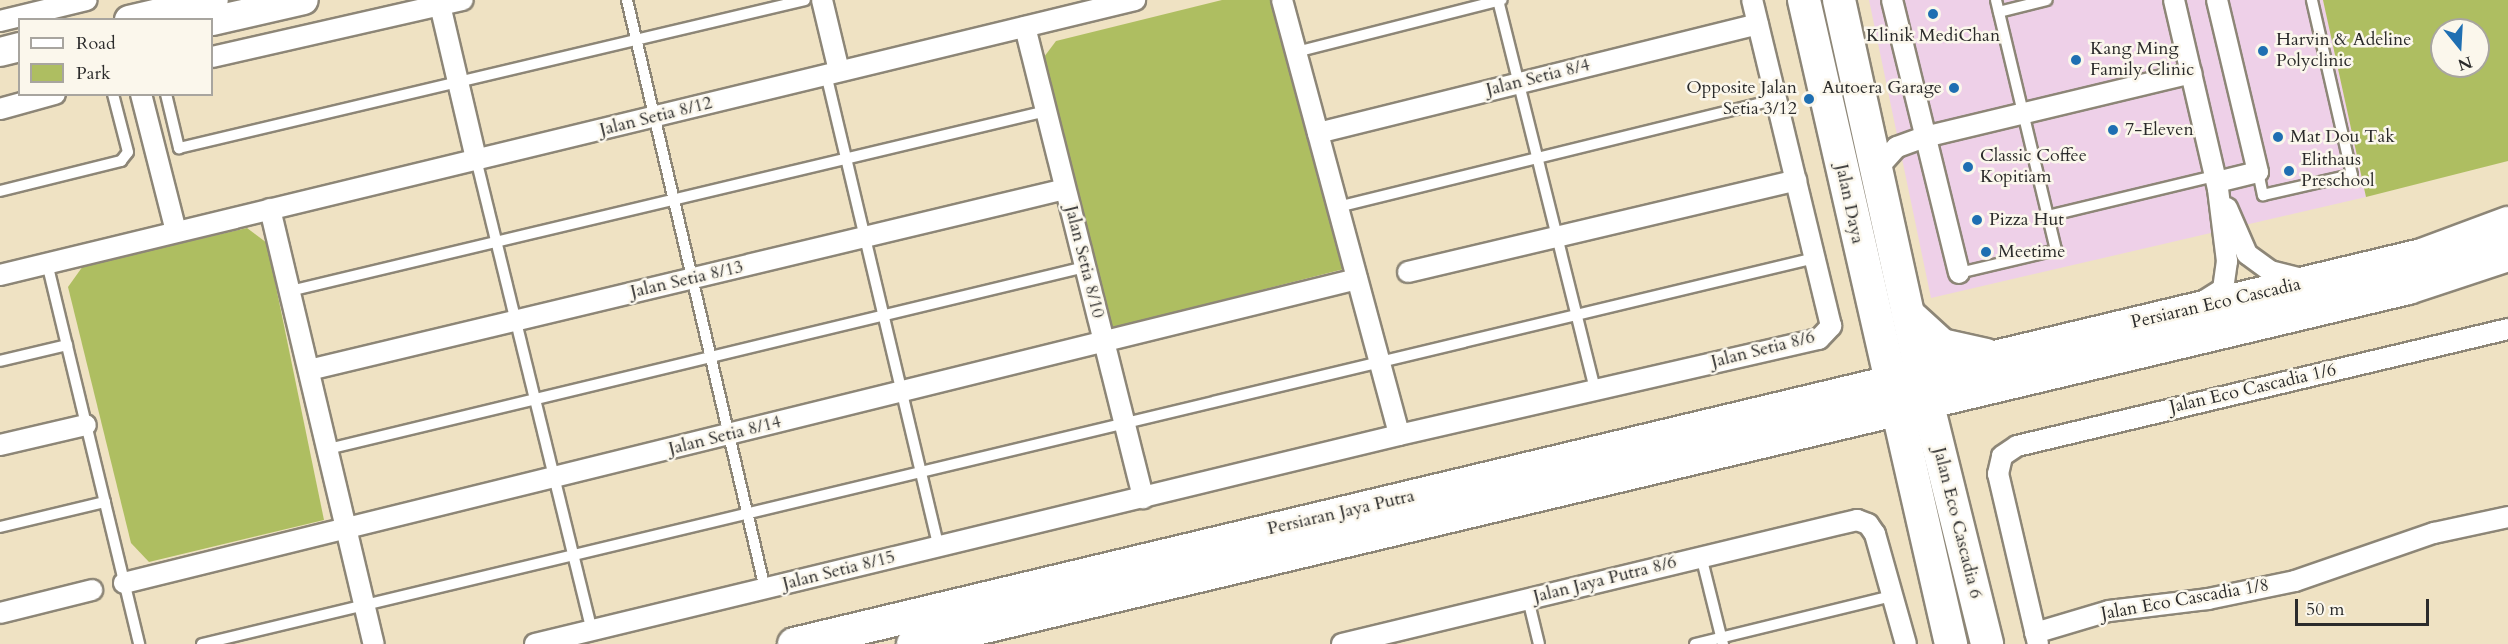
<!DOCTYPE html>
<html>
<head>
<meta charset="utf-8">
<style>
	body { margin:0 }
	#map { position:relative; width:2508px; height:644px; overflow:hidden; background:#efe2c3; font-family:Cardo,serif }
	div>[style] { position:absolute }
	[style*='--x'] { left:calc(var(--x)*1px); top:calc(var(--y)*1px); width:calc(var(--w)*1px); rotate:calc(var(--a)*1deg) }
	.built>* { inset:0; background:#eed0e8 }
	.green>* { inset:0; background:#aebe61 }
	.roads { filter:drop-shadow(2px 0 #8d8677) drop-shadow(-2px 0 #8d8677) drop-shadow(0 2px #8d8677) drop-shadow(0 -2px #8d8677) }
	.lane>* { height:10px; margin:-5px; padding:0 5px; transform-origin:5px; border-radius:5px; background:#fff }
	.street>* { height:20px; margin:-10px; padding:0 10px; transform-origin:10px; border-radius:10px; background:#fff }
	.secondary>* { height:28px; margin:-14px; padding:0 14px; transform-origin:14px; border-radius:14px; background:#fff }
	.primary>* { height:32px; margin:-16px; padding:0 16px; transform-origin:16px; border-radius:16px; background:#fff }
	.dots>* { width:16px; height:16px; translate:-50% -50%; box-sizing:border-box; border:3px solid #fbf7ec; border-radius:50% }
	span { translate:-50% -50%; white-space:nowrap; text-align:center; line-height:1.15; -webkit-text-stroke:5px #fbf7ec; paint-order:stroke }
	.poi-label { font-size:18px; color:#2b2b2b }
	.left { translate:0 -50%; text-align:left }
	.right { translate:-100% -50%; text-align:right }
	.street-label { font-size:18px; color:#2b2b2b }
	.legend { position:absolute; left:18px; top:18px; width:195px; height:78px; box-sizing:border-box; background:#fbf7ec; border:2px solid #a8a59f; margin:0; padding:8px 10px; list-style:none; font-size:18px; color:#2b2b2b }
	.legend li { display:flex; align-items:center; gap:12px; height:30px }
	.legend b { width:30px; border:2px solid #a8a59f }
	.north { position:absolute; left:2430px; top:18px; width:60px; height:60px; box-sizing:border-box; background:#fbf7ec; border:2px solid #a8a59f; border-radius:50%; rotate:162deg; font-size:16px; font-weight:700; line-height:24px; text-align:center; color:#2b2b2b }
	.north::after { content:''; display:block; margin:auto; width:21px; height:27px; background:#1f6fb2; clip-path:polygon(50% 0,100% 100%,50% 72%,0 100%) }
	.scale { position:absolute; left:2295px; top:599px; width:134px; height:27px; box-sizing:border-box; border:3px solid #2b2b2b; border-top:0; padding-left:8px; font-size:18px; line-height:21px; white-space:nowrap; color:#2b2b2b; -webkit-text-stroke:4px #fbf7ec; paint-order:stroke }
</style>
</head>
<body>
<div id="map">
	<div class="built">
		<i style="clip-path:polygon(1869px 0,2323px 0,2366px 197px,1931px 298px)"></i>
	</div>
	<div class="green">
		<i style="clip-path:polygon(1222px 0,1276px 0,1348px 268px,1112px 328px,1044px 57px,1056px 41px)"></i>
		<i style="clip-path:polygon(evenodd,2323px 0,2508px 0,2508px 161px,2366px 197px,2323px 0,2442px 30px,2478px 30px,2478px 66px,2442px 66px,2442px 30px)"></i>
		<i style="clip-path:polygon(247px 228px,267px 243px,324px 520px,149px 562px,131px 543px,68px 287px,83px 266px)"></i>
	</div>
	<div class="roads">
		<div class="lane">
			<i style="--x:627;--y:0;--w:605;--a:76.81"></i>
			<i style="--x:1498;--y:0;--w:401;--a:76"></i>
			<i style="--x:1999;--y:12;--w:49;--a:-14"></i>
			<i style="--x:1296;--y:52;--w:212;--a:-14.2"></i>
			<i style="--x:826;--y:74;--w:486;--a:76.6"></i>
			<i style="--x:166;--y:94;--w:56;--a:76.5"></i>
			<i style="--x:179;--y:148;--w:643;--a:-13.3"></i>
			<i style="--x:476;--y:159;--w:487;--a:76.2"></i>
			<i style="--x:2258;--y:172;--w:24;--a:78"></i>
			<i style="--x:2263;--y:195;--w:91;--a:-12.7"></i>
			<i style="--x:2352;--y:175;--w:180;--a:-102.9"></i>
			<i style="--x:0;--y:191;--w:125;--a:-13.9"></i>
			<i style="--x:121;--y:161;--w:11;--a:-52"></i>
			<i style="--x:128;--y:152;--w:60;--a:-104.5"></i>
			<i style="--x:1338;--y:207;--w:452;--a:-13.8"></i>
			<i style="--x:2048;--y:216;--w:172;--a:-13.5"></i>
			<i style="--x:47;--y:263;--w:392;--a:76.4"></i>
			<i style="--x:1959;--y:273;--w:100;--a:-13.3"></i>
			<i style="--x:2056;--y:250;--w:257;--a:-103.5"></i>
			<i style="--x:290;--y:291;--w:777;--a:-13.39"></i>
			<i style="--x:0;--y:361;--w:69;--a:-13.4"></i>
			<i style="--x:328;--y:449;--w:779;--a:-13.52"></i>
			<i style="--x:0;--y:527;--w:108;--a:-13.4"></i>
			<i style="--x:1701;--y:556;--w:91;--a:76"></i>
			<i style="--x:1528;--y:599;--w:46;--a:76.3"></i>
			<i style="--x:202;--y:644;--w:1659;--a:-13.46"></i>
			<i style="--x:1695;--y:644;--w:203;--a:-13.7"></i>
		</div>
		<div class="street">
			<i style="--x:822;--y:0;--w:73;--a:76.5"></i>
			<i style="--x:1282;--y:0;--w:450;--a:74.9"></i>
			<i style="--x:1892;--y:0;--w:281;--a:76.2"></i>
			<i style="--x:2174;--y:0;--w:194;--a:76.9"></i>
			<i style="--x:2218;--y:189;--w:73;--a:82.9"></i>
			<i style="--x:2227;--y:261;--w:28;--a:98"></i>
			<i style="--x:2223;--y:289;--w:22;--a:148"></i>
			<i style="--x:440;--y:5;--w:158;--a:76.8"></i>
			<i style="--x:0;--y:21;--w:89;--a:-13.6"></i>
			<i style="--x:1025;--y:27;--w:486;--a:75.9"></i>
			<i style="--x:212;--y:57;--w:257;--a:-12.8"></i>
			<i style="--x:141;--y:94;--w:141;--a:75.7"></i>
			<i style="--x:0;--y:109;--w:57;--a:-15.3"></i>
			<i style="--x:1318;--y:133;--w:453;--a:-13.9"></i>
			<i style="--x:1876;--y:170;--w:31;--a:-48"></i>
			<i style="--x:1897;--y:147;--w:30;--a:-20"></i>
			<i style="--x:1925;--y:137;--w:274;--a:-13.5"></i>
			<i style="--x:2217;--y:182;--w:42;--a:-13.7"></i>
			<i style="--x:2258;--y:172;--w:177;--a:-103.4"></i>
			<i style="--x:2227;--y:208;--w:50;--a:66.5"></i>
			<i style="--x:2247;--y:254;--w:29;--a:36"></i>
			<i style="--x:2270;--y:271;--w:36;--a:14"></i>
			<i style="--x:270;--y:209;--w:447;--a:76.6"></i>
			<i style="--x:1408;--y:272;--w:399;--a:-13.3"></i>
			<i style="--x:0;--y:275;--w:1168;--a:-13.62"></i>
			<i style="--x:309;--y:370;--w:777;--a:-13.46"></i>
			<i style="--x:0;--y:445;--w:88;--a:-13.1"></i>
			<i style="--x:124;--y:583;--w:1270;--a:-13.85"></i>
			<i style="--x:0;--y:613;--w:95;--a:-14"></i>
			<i style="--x:2035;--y:633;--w:77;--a:-16.6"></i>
			<i style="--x:2109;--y:611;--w:100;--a:-6.9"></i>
			<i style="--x:2208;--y:599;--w:89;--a:-11.7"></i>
			<i style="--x:2295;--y:581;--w:147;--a:-19.1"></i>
			<i style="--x:2434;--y:533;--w:76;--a:-12.2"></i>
			<i style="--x:535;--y:644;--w:889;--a:-13.6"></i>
			<i style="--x:1399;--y:435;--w:431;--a:-12.9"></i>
			<i style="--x:1819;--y:339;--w:18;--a:-47"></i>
			<i style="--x:1831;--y:326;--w:335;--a:-103.6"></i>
			<i style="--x:1342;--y:644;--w:530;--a:-13.54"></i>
			<i style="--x:1857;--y:520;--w:12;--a:20"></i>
			<i style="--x:1868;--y:524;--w:12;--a:55"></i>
			<i style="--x:1875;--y:534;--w:114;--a:74.3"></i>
			<i style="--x:2038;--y:644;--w:175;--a:-103.2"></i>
			<i style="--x:1998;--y:474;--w:18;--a:-77"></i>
			<i style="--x:2002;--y:456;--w:18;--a:-34"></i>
			<i style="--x:2017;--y:446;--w:505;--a:-13.4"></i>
		</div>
		<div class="secondary">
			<i style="--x:129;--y:20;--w:87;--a:-13.2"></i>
			<i style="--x:212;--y:21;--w:94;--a:-12.9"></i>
			<i style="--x:0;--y:52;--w:21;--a:-14"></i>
		</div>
		<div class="primary">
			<i style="--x:1804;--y:0;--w:661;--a:77.14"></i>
			<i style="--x:1839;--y:0;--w:411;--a:77.6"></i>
			<i style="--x:1927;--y:401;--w:250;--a:76.1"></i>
			<i style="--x:1908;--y:314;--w:46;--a:42.4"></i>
			<i style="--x:1942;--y:345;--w:45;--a:12.8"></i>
			<i style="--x:794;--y:644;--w:1674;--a:-13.44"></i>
			<i style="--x:2422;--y:255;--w:92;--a:-20.4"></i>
			<i style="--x:913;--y:644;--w:1537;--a:-13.39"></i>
			<i style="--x:2408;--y:288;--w:105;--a:-18.3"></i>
		</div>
	</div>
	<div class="dots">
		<i style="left:1933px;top:14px;background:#1f6fb2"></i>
		<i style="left:2263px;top:51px;background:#1f6fb2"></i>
		<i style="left:2076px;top:60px;background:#1f6fb2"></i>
		<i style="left:1954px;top:88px;background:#1f6fb2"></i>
		<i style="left:1809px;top:99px;background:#1f6fb2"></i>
		<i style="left:2113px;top:130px;background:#1f6fb2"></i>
		<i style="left:2278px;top:137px;background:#1f6fb2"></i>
		<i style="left:1968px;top:167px;background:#1f6fb2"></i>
		<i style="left:2289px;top:171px;background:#1f6fb2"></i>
		<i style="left:1977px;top:220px;background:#1f6fb2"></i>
		<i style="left:1986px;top:252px;background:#1f6fb2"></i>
	</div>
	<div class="poi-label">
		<span style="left:1933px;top:36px">Klinik MediChan</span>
		<span class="left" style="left:2276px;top:51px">Harvin &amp; Adeline<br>Polyclinic</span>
		<span class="left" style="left:2090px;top:60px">Kang Ming<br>Family Clinic</span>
		<span class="right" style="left:1942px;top:88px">Autoera Garage</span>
		<span class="right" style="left:1797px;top:99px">Opposite Jalan<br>Setia 3/12</span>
		<span class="left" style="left:2125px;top:130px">7-Eleven</span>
		<span class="left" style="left:2290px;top:137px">Mat Dou Tak</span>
		<span class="left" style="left:1980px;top:167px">Classic Coffee<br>Kopitiam</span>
		<span class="left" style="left:2301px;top:171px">Elithaus<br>Preschool</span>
		<span class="left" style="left:1989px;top:220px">Pizza Hut</span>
		<span class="left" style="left:1998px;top:252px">Meetime</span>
	</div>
	<div class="street-label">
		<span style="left:1538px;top:78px;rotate:-14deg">Jalan Setia 8/4</span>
		<span style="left:656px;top:117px;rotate:-14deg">Jalan Setia 8/12</span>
		<span style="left:1849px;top:204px;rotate:78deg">Jalan Daya</span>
		<span style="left:1084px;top:262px;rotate:76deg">Jalan Setia 8/10</span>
		<span style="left:687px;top:280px;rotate:-13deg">Jalan Setia 8/13</span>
		<span style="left:2216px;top:304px;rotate:-13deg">Persiaran Eco Cascadia</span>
		<span style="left:1763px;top:350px;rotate:-14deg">Jalan Setia 8/6</span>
		<span style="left:2253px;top:389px;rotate:-13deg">Jalan Eco Cascadia 1/6</span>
		<span style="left:725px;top:436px;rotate:-14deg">Jalan Setia 8/14</span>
		<span style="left:1341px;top:513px;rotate:-13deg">Persiaran Jaya Putra</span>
		<span style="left:1957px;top:523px;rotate:76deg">Jalan Eco Cascadia 6</span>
		<span style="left:839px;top:571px;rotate:-14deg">Jalan Setia 8/15</span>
		<span style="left:1605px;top:580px;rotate:-14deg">Jalan Jaya Putra 8/6</span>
		<span style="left:2185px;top:600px;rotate:-10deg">Jalan Eco Cascadia 1/8</span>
	</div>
	<ul class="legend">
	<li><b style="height:8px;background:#fff"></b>Road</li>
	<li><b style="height:16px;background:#aebe61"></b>Park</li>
	</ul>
	<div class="north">N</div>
	<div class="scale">50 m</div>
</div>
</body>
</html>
